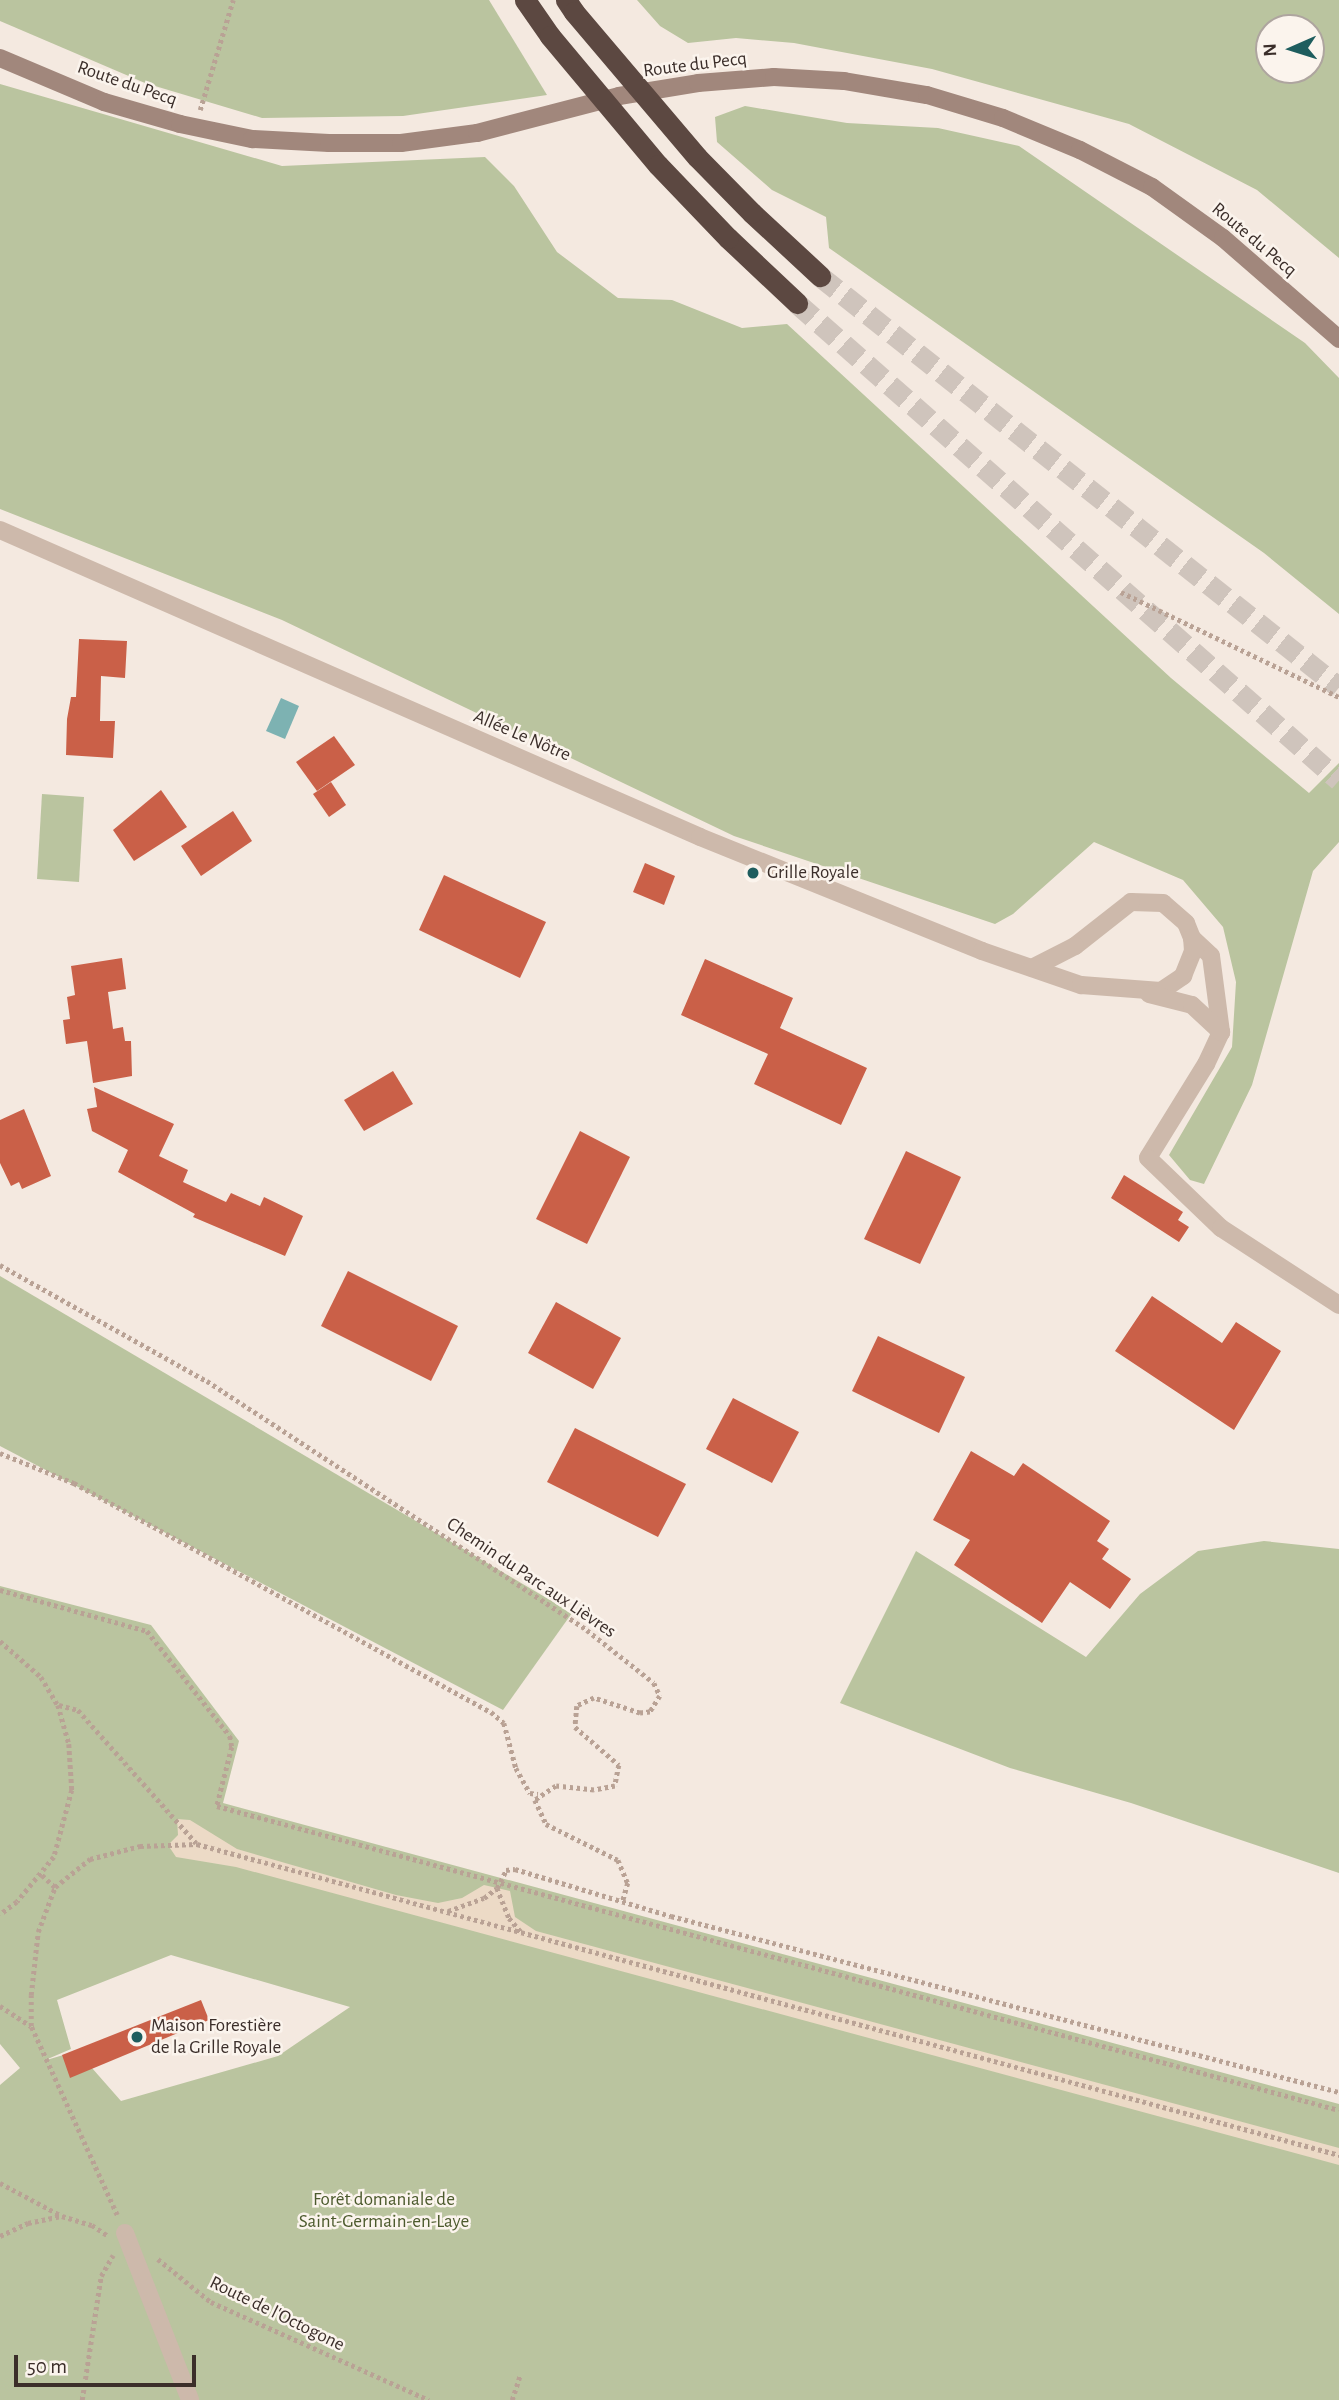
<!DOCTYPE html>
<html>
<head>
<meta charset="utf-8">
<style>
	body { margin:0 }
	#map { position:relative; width:1339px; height:2400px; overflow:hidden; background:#f4e9e0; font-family:"Alegreya Sans",sans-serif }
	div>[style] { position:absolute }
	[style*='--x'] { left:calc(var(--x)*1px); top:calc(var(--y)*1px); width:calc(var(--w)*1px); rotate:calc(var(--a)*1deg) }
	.green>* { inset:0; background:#bac49f }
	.plaza>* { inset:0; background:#ecdac6 }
	.water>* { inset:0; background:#7db2b2 }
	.building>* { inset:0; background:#ca6048 }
	.highway-tunnel>* { height:21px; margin-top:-10.5px; transform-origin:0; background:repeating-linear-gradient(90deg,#cfc4bc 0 21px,transparent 0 31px) }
	.path>* { height:4.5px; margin-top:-2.25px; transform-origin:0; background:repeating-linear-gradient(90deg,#b9a295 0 3.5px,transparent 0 7px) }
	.street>* { height:18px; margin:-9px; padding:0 9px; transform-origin:9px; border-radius:9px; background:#cdb9ab }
	.secondary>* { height:18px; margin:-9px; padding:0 9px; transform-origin:9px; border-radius:9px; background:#a1877c }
	.highway>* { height:21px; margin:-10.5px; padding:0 10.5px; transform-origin:10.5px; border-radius:10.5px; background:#5c4841 }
	.highway-bridge>* { height:21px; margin:-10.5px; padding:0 10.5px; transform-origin:10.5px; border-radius:10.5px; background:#5c4841 }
	.dots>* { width:19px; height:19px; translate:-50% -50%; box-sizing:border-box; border:4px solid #fbf4ed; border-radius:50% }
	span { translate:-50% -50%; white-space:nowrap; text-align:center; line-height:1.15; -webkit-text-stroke:5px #fbf4ed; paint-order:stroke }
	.street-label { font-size:19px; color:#3b2e2a }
	.poi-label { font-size:19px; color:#3b2e2a }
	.left { translate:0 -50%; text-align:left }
	.park-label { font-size:19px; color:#4c5a2d }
	.north { position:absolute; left:1255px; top:14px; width:70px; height:70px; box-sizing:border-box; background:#fbf4ed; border:2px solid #aea59f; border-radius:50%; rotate:267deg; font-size:19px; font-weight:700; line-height:28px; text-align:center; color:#3b2e2a }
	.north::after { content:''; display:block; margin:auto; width:24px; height:32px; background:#1e5d5e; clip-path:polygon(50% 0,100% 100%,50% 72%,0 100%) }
	.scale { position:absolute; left:14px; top:2355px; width:182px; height:32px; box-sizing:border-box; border:4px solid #3b2e2a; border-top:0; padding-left:9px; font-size:21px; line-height:24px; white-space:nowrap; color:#3b2e2a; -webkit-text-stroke:5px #fbf4ed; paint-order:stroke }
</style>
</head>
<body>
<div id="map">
	<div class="green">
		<i style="clip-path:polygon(0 0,489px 0,547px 95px,403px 116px,262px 118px,145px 83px,0 21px)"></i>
		<i style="clip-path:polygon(evenodd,637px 0,1339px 0,1339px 258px,1257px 190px,1129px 124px,932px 69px,794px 43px,736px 38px,688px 43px,660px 26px,637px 0,1269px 28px,1311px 28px,1311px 70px,1269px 70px,1269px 28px)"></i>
		<i style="clip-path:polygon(0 84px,282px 166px,485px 157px,514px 186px,557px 252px,618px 298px,672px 300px,742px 328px,787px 324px,1171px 678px,1309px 793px,1339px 763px,1339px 842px,1313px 871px,1252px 1085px,1204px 1184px,1190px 1180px,1169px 1155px,1232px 1047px,1236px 982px,1223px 927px,1183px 880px,1094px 842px,1013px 914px,995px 924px,734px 836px,282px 620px,0 509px)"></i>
		<i style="clip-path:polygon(745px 106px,847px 123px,938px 128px,1019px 146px,1305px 343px,1339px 378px,1339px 614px,1264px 553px,829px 248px,826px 217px,772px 190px,717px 142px,715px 117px)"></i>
		<i style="clip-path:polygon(42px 794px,84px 797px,79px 882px,37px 879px)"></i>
		<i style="clip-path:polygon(0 1276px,572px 1613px,503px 1710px,0 1446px)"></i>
		<i style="clip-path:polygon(1264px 1541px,1339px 1549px,1339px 1873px,1131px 1803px,1010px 1768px,840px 1703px,916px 1551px,1086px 1657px,1140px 1594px,1198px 1551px)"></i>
		<i style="clip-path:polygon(evenodd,0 1586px,151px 1625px,239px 1741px,223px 1803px,1339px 2104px,1339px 2400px,0 2400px,0 2085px,20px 2068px,0 2044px,0 1586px,171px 1955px,350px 2007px,278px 2056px,121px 2101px,77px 2051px,43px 2061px,71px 2049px,57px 2000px,171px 1955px)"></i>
	</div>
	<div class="plaza">
		<i style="clip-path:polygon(177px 1819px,190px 1820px,237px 1849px,396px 1895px,438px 1903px,462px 1898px,484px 1885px,510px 1891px,515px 1917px,536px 1931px,1339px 2148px,1339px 2165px,236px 1867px,176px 1857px,168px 1845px,178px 1835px)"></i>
	</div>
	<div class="water">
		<i style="clip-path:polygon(281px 698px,299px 706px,285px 739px,266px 731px)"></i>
	</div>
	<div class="building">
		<i style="clip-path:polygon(79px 639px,127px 641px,125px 678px,101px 676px,100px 721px,115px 721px,113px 758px,66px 755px,67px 719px,71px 697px,76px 697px)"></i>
		<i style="clip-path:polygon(334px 736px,355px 765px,317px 791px,296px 762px)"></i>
		<i style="clip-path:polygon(331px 782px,346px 805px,329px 817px,313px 794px)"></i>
		<i style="clip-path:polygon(161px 790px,187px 827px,134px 861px,113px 830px)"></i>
		<i style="clip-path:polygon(233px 811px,252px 841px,201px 876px,181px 846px)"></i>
		<i style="clip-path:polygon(645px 863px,675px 876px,664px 905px,633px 892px)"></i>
		<i style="clip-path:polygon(444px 875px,546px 922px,520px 978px,419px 930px)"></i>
		<i style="clip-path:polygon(122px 958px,126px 989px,108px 992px,113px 1029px,123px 1027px,125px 1041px,131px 1041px,132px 1076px,93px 1083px,87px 1041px,66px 1044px,63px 1020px,70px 1019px,67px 997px,75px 995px,71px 966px)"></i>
		<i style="clip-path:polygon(705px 959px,793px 998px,780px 1028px,867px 1068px,841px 1125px,754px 1084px,768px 1054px,681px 1015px)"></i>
		<i style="clip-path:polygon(393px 1071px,413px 1104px,364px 1131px,344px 1100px)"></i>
		<i style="clip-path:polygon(94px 1087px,174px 1124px,159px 1156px,188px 1170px,183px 1182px,226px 1202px,231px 1193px,260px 1206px,264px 1197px,303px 1216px,285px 1256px,193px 1217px,195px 1214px,118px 1172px,128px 1150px,92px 1131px,87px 1109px,97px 1107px)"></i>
		<i style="clip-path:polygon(24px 1109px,51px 1176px,22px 1189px,19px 1182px,11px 1186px,0 1163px,0 1120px)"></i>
		<i style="clip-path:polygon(580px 1131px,630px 1157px,587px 1244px,536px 1219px)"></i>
		<i style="clip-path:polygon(906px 1151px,961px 1177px,920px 1264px,864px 1239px)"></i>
		<i style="clip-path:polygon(1124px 1175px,1183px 1212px,1178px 1220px,1189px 1227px,1179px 1242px,1111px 1198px)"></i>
		<i style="clip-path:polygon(348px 1271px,458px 1326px,431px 1381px,321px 1326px)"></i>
		<i style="clip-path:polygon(1152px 1296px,1222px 1343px,1236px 1322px,1281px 1351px,1234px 1430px,1115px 1351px)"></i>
		<i style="clip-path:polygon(556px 1302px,621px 1338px,593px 1389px,528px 1353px)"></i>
		<i style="clip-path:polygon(878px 1336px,965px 1377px,939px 1433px,852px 1391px)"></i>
		<i style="clip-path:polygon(733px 1398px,799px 1432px,772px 1483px,706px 1449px)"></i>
		<i style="clip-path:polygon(575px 1428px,686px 1484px,658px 1537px,547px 1482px)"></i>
		<i style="clip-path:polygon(971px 1451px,1014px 1476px,1023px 1463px,1110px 1521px,1097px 1541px,1109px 1549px,1102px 1559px,1131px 1579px,1110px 1609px,1070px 1582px,1042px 1623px,954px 1565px,970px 1540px,933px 1520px)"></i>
		<i style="clip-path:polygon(201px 2000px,209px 2020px,70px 2078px,62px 2055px)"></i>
	</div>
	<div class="highway-tunnel">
		<i style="--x:820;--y:276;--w:662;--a:38.38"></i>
		<i style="--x:797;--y:303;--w:722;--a:41.35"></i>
	</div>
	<div class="path">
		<i style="--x:200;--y:110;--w:115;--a:-73.3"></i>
		<i style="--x:1121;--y:592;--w:242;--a:25.7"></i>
		<i style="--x:0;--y:1265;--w:237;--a:29.3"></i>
		<i style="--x:207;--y:1381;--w:454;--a:33.2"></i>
		<i style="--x:587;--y:1630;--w:85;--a:38.3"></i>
		<i style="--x:654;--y:1683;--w:14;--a:65"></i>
		<i style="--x:660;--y:1696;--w:19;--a:122"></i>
		<i style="--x:650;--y:1712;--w:10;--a:174"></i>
		<i style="--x:640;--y:1713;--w:48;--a:-161.9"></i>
		<i style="--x:594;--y:1698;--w:19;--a:155"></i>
		<i style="--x:577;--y:1706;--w:21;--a:95"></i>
		<i style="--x:575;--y:1727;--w:58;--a:40.8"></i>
		<i style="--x:619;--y:1765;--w:21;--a:101"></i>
		<i style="--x:615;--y:1786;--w:21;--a:169"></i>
		<i style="--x:594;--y:1790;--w:38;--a:-174"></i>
		<i style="--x:556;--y:1786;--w:25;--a:146"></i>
		<i style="--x:535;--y:1800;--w:26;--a:65"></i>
		<i style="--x:546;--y:1824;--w:80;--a:26.6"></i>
		<i style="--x:618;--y:1860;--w:25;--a:67"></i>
		<i style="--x:628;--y:1883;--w:19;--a:106"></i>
		<i style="--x:0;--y:1453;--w:80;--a:22.1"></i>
		<i style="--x:74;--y:1483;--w:476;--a:28.8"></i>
		<i style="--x:491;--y:1712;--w:17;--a:40"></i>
		<i style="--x:504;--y:1723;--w:47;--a:75.1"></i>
		<i style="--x:516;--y:1768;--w:29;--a:61"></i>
		<i style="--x:530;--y:1793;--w:8;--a:7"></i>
		<i style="--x:0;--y:1590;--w:153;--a:15.6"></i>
		<i style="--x:147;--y:1631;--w:134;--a:51.7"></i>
		<i style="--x:230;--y:1736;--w:11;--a:80"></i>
		<i style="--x:232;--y:1747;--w:61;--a:104.3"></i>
		<i style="--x:217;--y:1806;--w:1162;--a:15.16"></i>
		<i style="--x:0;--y:1641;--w:55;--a:41.3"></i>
		<i style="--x:41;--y:1677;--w:33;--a:59"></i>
		<i style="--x:58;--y:1705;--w:41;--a:74.2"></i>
		<i style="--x:69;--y:1744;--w:46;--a:86.3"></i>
		<i style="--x:72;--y:1790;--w:69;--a:105"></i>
		<i style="--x:54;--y:1857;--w:58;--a:129.4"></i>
		<i style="--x:17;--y:1902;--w:21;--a:143"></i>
		<i style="--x:59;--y:1705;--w:20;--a:15"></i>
		<i style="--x:78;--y:1710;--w:178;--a:48.4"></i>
		<i style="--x:42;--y:1875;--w:18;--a:43"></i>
		<i style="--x:497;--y:1888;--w:32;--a:68"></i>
		<i style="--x:509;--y:1918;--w:18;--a:49"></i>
		<i style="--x:448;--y:1911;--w:38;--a:-20"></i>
		<i style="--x:484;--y:1898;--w:16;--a:-38"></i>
		<i style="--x:497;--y:1888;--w:20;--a:-63"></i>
		<i style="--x:506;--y:1870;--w:9;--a:-6"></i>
		<i style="--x:515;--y:1869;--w:163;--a:16.8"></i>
		<i style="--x:671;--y:1916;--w:691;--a:14.76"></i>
		<i style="--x:0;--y:2006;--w:37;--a:33"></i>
		<i style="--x:0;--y:2183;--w:70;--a:28"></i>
		<i style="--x:117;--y:2215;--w:208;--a:-114.5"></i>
		<i style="--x:31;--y:2026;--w:31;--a:-90"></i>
		<i style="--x:31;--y:1995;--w:63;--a:-83.7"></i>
		<i style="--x:38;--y:1932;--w:48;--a:-69.3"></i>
		<i style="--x:55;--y:1887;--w:45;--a:-38.7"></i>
		<i style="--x:90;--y:1859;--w:52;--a:-14.6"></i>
		<i style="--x:140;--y:1846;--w:57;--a:-2"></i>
		<i style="--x:197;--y:1844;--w:1184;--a:15.23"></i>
		<i style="--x:0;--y:2236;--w:31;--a:-25"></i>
		<i style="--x:28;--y:2223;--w:35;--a:-12"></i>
		<i style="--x:62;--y:2216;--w:31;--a:17"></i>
		<i style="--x:92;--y:2225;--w:18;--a:34"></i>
		<i style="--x:158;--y:2259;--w:68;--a:39.1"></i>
		<i style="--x:211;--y:2302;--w:239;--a:24.2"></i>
		<i style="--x:82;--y:2400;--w:125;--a:-81.3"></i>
		<i style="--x:101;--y:2276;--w:24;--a:-60"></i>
		<i style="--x:512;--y:2400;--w:25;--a:-72"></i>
	</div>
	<div class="street">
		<i style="--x:0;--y:530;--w:764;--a:23.68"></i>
		<i style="--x:700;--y:837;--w:304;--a:22"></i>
		<i style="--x:982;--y:951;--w:105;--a:19"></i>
		<i style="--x:1081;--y:985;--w:80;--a:4.3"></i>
		<i style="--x:1161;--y:991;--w:27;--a:-34"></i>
		<i style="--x:1183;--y:976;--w:27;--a:-68"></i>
		<i style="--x:1193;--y:951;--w:13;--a:-94"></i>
		<i style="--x:1192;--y:938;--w:16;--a:-112"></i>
		<i style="--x:1186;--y:923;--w:30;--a:-139"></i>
		<i style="--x:1163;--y:903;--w:32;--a:-178"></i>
		<i style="--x:1131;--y:902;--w:71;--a:141.8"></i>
		<i style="--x:1075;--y:946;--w:48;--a:152.9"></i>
		<i style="--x:1192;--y:938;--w:26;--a:43"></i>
		<i style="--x:1211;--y:956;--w:77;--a:82.5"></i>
		<i style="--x:1221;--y:1032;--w:35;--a:115"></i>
		<i style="--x:1206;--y:1064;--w:110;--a:121.7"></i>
		<i style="--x:1148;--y:1158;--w:101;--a:43.8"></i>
		<i style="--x:1221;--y:1228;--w:141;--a:33.1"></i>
		<i style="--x:1149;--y:994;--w:44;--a:14.3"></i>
		<i style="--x:1192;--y:1005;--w:40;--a:43"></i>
		<i style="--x:125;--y:2233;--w:179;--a:68.7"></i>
	</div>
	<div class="secondary">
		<i style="--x:0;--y:58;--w:113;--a:22.9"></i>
		<i style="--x:104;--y:102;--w:79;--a:16.1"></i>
		<i style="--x:180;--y:124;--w:74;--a:11.8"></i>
		<i style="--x:252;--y:139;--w:77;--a:3"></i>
		<i style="--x:329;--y:143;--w:72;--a:0"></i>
		<i style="--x:401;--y:143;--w:77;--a:-7.5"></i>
		<i style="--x:477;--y:133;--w:147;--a:-14.6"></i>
		<i style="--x:619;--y:96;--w:80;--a:-9.3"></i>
		<i style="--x:698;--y:83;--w:76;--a:-4.5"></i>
		<i style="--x:774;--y:77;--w:70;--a:3.3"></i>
		<i style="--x:844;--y:81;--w:84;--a:9.6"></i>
		<i style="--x:927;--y:95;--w:79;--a:16.8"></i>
		<i style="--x:1003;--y:118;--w:83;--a:22.6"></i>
		<i style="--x:1080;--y:150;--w:81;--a:27.2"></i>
		<i style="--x:1152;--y:187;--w:87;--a:35.7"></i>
		<i style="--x:1223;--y:238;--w:154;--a:41"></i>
	</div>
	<div class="highway">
		<i style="--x:525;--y:0;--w:44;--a:55.2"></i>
		<i style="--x:566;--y:0;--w:14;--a:56"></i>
		<i style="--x:752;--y:213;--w:93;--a:42.8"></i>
		<i style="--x:728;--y:238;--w:95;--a:43.3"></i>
	</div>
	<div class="highway-bridge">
		<i style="--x:574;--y:12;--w:190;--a:49.7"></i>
		<i style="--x:697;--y:157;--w:78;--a:45.5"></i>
		<i style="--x:550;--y:36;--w:168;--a:50.1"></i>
		<i style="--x:658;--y:165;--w:101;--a:46.2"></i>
	</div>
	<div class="dots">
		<i style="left:753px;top:873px;background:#1e5d5e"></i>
		<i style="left:137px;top:2037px;background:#1e5d5e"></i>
	</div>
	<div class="street-label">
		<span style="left:695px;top:65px;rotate:-7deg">Route du Pecq</span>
		<span style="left:127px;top:84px;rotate:19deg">Route du Pecq</span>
		<span style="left:1254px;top:240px;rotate:40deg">Route du Pecq</span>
		<span style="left:522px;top:736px;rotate:23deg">Allée Le Nôtre</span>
		<span style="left:531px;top:1578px;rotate:34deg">Chemin du Parc aux Lièvres</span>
		<span style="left:277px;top:2314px;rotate:26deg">Route de l'Octogone</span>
	</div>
	<div class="poi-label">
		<span class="left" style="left:767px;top:873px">Grille Royale</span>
		<span class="left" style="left:151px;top:2037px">Maison Forestière<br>de la Grille Royale</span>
	</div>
	<div class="park-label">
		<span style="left:384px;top:2211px">Forêt domaniale de<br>Saint-Germain-en-Laye</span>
	</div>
	<div class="north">N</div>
	<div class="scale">50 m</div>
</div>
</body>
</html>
